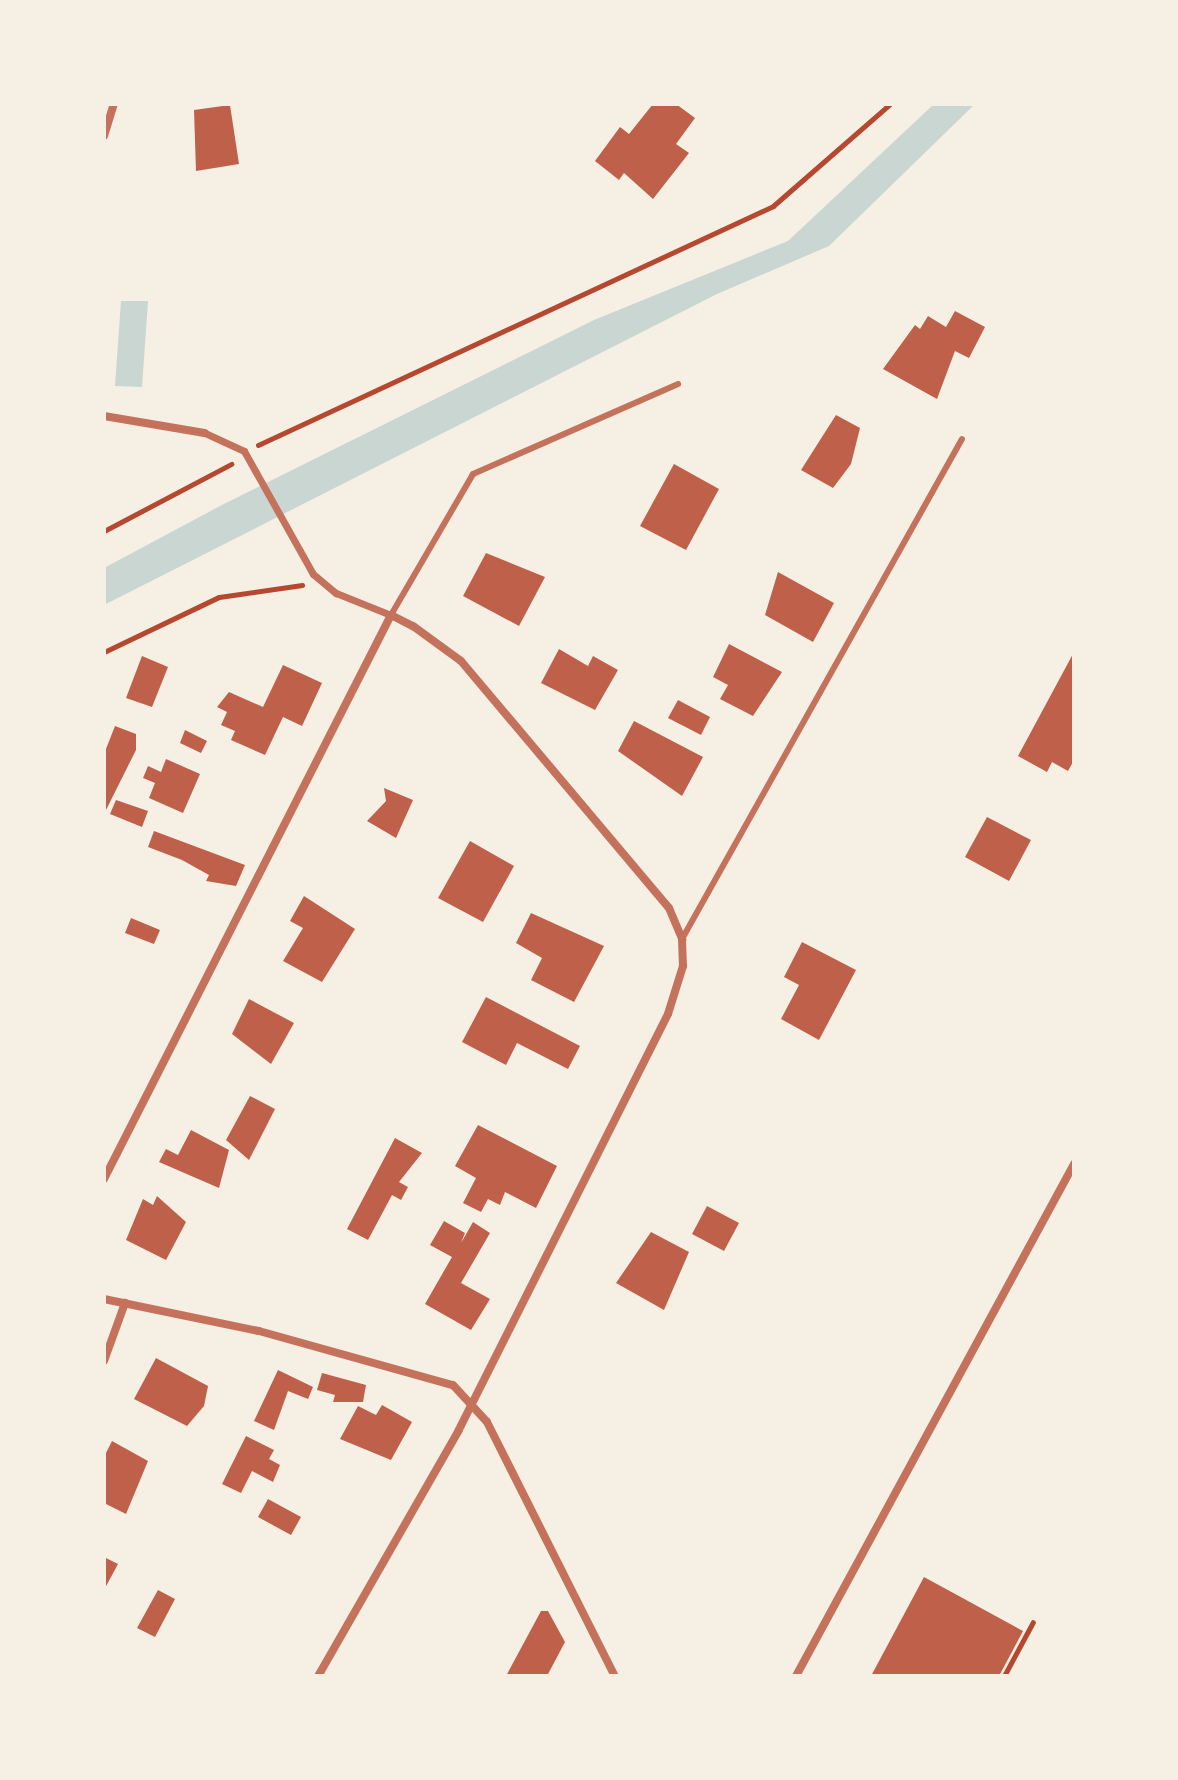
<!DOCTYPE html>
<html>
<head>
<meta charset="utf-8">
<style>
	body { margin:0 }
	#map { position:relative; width:1178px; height:1780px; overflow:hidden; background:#f6efe4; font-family:"Golos Text",sans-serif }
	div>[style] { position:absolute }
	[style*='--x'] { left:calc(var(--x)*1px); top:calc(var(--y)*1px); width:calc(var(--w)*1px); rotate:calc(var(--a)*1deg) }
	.water>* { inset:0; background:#c9d6d2 }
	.building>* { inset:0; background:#bf614a }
	.path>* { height:5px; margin:-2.5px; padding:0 2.5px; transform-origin:2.5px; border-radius:2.5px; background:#b5482f }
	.service>* { height:6px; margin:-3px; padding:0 3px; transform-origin:3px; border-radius:3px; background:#c5725c }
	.pedestrian>* { height:7px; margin:-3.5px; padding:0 3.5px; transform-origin:3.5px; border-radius:3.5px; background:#c5725c }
	.minor>* { height:8px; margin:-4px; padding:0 4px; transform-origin:4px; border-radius:4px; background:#c5725c }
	span { translate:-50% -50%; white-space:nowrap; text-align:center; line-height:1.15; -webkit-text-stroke:6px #f6efe4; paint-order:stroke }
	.frame { position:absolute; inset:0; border:106px solid #f6efe4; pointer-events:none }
</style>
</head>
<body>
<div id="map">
	<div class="water">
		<i style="clip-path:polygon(934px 104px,975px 104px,829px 246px,717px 294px,104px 605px,104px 568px,220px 506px,594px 320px,788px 241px)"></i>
		<i style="clip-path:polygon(121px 301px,148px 301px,142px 387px,115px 386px)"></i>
	</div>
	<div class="building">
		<i style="clip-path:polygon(653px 104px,676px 104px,695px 118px,676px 144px,689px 153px,653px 199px,624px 173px,619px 180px,595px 161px,620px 127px,629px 134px)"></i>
		<i style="clip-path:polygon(230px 105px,239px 164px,196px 171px,194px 110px)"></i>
		<i style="clip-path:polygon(955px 311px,985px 327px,969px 358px,955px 351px,937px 399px,883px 369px,915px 325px,920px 329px,928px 316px,946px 327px)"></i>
		<i style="clip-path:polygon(836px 415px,860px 428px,851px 464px,833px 488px,801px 470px)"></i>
		<i style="clip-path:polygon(674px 464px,719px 489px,686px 550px,640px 526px)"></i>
		<i style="clip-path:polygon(486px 553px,545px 577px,519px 626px,463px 596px)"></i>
		<i style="clip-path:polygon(778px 572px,834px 603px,813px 642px,765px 615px)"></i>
		<i style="clip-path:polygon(729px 644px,782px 672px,753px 716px,720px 699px,728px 685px,713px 677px)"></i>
		<i style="clip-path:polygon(559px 649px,588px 666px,593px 656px,618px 670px,595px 710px,541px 683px)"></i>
		<i style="clip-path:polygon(1074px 652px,1074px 760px,1068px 771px,1052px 762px,1047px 772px,1018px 756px)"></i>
		<i style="clip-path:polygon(142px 656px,168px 667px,152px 707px,126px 698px)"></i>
		<i style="clip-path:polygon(283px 665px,322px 683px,302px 726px,283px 717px,265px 755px,231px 740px,235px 731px,221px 725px,227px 712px,217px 707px,229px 692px,263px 707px)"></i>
		<i style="clip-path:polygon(678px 700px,710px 717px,701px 735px,668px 718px)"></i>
		<i style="clip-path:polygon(634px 721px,703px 757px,682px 796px,618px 751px)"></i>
		<i style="clip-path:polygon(115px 726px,136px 734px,136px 750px,104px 814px,104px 754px)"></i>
		<i style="clip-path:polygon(185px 730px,207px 741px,201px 753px,180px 743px)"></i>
		<i style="clip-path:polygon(166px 759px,200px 774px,183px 813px,149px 798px,155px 783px,143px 778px,148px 766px,161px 772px)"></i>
		<i style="clip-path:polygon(384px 788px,413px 800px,396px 838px,367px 821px,386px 801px)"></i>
		<i style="clip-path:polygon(116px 800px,148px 811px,142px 827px,110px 814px)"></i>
		<i style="clip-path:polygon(987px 817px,1031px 840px,1009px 881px,965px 857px)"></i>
		<i style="clip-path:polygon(154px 831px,245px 865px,236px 886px,206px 881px,209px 875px,182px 860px,148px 847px)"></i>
		<i style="clip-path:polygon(470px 841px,514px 866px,483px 922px,438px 898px)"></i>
		<i style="clip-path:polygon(304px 896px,355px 929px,322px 982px,283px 961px,303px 928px,290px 921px)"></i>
		<i style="clip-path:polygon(531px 913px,604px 946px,574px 1002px,531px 980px,542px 958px,516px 943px)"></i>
		<i style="clip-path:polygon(131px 918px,160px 930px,154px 944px,125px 933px)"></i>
		<i style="clip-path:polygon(802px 942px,856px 970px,819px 1040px,781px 1019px,799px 985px,784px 977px)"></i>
		<i style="clip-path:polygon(486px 997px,580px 1046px,568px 1069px,517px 1043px,506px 1065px,462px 1042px)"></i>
		<i style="clip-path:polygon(249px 999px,294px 1023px,271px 1064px,232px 1034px)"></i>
		<i style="clip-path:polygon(250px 1096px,275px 1109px,249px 1160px,226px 1140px)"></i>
		<i style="clip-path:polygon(478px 1125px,557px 1166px,536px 1208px,505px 1192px,500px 1205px,488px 1199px,481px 1212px,463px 1203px,476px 1178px,455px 1166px)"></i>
		<i style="clip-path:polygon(191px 1130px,229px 1150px,219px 1188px,159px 1162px,166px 1149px,178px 1155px)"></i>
		<i style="clip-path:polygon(395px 1138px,422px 1153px,399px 1182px,408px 1187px,401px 1200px,392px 1195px,368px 1240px,347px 1229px)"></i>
		<i style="clip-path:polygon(157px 1196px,186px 1222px,166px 1260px,126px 1240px,143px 1199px,153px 1205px)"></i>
		<i style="clip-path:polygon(707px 1206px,739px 1223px,724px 1251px,692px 1234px)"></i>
		<i style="clip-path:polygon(444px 1221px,465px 1233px,461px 1243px,473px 1222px,490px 1233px,461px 1283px,490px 1299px,471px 1330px,425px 1304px,452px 1257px,430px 1245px)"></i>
		<i style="clip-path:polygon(651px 1232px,689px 1252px,664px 1310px,616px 1283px)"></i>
		<i style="clip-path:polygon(156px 1358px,208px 1386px,204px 1406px,187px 1426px,134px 1399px)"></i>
		<i style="clip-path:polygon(278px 1370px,313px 1387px,308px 1399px,288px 1391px,274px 1430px,254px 1421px)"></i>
		<i style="clip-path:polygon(322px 1373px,366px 1385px,363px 1402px,333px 1402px,335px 1395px,317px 1390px)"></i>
		<i style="clip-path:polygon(382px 1405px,412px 1422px,391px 1460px,340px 1439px,358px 1406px,376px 1415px)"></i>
		<i style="clip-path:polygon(246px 1436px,274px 1450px,269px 1459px,280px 1465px,273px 1482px,252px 1471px,241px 1493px,222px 1484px)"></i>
		<i style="clip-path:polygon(112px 1441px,148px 1461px,126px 1514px,104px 1503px,104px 1457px)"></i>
		<i style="clip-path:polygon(268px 1499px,301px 1517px,291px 1535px,258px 1517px)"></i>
		<i style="clip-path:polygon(104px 1557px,118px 1564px,104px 1590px)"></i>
		<i style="clip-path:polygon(924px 1577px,1023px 1631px,999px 1676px,871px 1676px)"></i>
		<i style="clip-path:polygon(158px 1590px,175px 1599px,155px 1637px,137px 1628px)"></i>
		<i style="clip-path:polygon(541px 1611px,548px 1611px,565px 1642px,547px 1676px,506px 1676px)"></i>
	</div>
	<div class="path">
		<i style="--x:258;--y:445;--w:568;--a:-24.89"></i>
		<i style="--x:773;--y:206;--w:155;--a:-41.1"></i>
		<i style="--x:104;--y:531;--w:144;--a:-27.8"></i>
		<i style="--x:104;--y:652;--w:127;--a:-25.6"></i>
		<i style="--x:219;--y:597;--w:84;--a:-8.2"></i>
		<i style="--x:1004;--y:1676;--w:61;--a:-61.8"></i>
	</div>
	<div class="service">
		<i style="--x:391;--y:615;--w:163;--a:-59.8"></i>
		<i style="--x:473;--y:474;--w:224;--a:-23.7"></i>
		<i style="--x:682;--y:939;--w:573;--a:-60.75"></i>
	</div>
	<div class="pedestrian">
		<i style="--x:205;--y:433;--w:43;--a:24.8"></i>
		<i style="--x:244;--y:451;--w:141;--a:60.7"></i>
		<i style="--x:313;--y:574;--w:30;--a:40"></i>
		<i style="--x:336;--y:593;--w:59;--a:21.8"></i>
	</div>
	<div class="minor">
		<i style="--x:104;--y:136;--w:34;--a:-73"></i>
		<i style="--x:104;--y:416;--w:102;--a:9.6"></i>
		<i style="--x:104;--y:1179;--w:633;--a:-63.03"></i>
		<i style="--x:391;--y:615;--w:25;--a:27"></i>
		<i style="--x:413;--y:626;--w:59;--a:36.1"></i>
		<i style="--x:461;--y:661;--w:323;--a:49.9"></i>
		<i style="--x:669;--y:908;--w:34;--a:67"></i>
		<i style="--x:682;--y:939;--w:27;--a:88"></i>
		<i style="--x:683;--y:966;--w:50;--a:107.4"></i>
		<i style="--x:668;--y:1014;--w:466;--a:116.7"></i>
		<i style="--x:459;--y:1430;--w:284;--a:119.8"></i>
		<i style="--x:104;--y:1299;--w:158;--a:11.7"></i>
		<i style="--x:259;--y:1331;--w:201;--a:15.6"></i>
		<i style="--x:453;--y:1385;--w:50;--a:47.4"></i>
		<i style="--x:487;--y:1422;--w:284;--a:63.3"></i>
		<i style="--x:104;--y:1361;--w:62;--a:-70.1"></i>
		<i style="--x:796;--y:1676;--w:583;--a:-61.5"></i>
	</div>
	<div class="frame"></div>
</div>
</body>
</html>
